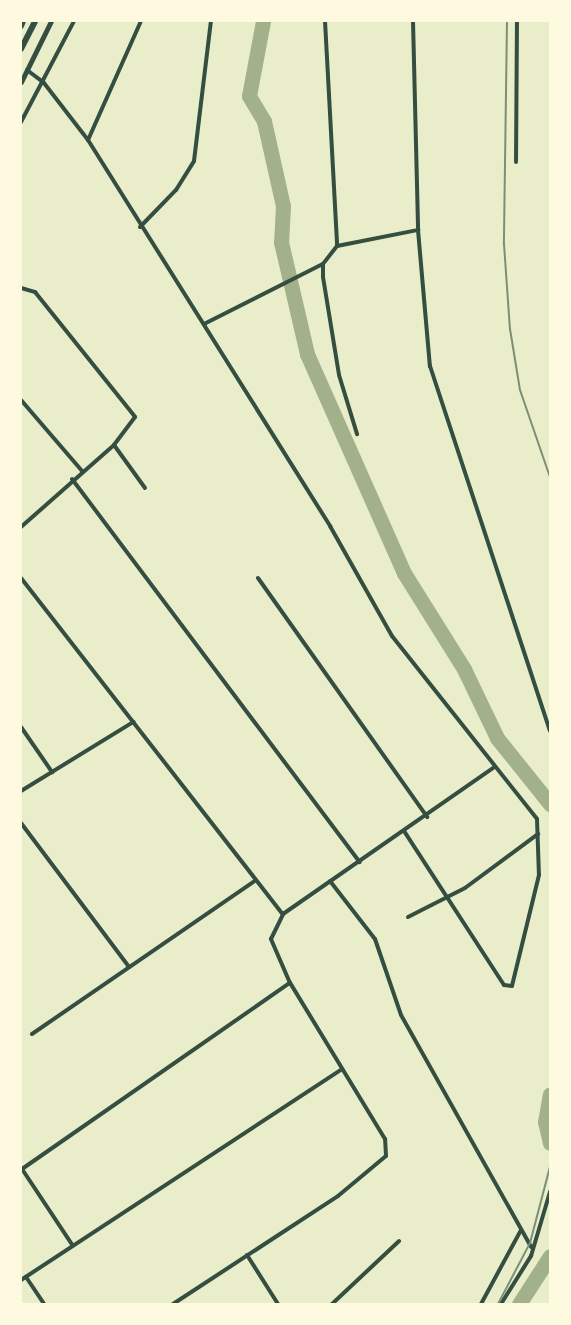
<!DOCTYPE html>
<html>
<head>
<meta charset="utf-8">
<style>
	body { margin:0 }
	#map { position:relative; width:571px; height:1325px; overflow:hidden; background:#e9edc9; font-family:Mulish,sans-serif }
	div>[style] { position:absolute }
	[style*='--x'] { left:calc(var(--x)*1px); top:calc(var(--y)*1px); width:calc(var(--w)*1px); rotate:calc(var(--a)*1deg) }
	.river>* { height:15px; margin:-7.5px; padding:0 7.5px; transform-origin:7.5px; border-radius:7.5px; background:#a3b18a }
	.minor>* { height:4px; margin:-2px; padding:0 2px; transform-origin:2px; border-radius:2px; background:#344e41 }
	.secondary>* { height:5px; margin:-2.5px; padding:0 2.5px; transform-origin:2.5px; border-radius:2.5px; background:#344e41 }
	.trunk>* { height:6px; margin:-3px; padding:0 3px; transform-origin:3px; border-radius:3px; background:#344e41 }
	.rail>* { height:2px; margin:-1px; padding:0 1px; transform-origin:1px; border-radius:1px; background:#7c8e77 }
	span { translate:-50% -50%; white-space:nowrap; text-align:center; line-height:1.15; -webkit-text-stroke:4.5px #fefae0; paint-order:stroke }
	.frame { position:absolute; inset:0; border:22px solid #fefae0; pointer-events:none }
</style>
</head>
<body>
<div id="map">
	<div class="river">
		<i style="--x:263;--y:21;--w:76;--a:100.6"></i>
		<i style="--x:249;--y:96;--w:29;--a:59"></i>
		<i style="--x:264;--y:121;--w:87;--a:77.4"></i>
		<i style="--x:283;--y:206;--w:36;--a:93"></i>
		<i style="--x:281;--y:242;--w:115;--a:76.9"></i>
		<i style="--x:307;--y:354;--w:240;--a:66.1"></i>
		<i style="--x:404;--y:573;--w:113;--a:58"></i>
		<i style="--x:464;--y:669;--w:76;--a:64.4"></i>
		<i style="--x:497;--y:738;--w:85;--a:51.2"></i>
		<i style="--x:550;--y:1143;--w:22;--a:-103"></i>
		<i style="--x:545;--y:1122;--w:28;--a:-80"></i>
		<i style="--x:519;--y:1304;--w:57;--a:-57.1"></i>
	</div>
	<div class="minor">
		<i style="--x:325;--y:21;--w:225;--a:86.9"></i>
		<i style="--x:337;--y:246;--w:23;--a:128"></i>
		<i style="--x:323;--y:264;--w:13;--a:90"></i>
		<i style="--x:323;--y:277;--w:99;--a:80.7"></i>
		<i style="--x:339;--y:375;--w:62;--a:73"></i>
		<i style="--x:413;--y:21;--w:209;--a:88.6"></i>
		<i style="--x:418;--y:230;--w:137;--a:85"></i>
		<i style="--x:430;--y:366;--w:384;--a:71.8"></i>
		<i style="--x:27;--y:70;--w:21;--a:37"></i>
		<i style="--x:44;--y:83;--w:72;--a:52.3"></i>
		<i style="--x:88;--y:140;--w:456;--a:57.9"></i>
		<i style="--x:330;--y:526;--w:126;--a:60.6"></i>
		<i style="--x:392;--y:636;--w:233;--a:51.6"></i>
		<i style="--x:537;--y:819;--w:56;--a:88"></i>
		<i style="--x:539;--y:875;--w:114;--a:103.7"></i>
		<i style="--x:512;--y:986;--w:8;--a:-173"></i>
		<i style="--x:504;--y:985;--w:184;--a:-123"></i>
		<i style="--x:21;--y:122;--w:114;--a:-62.3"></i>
		<i style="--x:88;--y:140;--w:130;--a:-66"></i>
		<i style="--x:516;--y:162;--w:141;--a:-89.6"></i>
		<i style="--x:140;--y:227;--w:52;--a:-45.8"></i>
		<i style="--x:176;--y:190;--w:34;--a:-58"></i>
		<i style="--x:194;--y:161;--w:141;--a:-83.1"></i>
		<i style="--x:337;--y:246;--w:83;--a:-11.2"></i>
		<i style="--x:21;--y:288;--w:15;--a:16"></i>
		<i style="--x:35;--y:292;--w:160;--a:51.3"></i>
		<i style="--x:135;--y:417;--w:35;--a:127"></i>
		<i style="--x:114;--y:445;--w:124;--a:138.6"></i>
		<i style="--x:204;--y:324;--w:133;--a:-26.8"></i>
		<i style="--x:21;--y:400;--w:94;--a:49.3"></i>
		<i style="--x:114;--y:445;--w:53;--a:54.2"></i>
		<i style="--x:72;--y:479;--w:479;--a:53.1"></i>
		<i style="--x:21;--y:578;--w:426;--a:52.1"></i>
		<i style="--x:258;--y:578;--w:293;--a:54.7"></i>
		<i style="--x:21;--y:727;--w:55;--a:55.4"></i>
		<i style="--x:21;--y:791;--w:132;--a:-31.6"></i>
		<i style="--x:21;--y:823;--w:180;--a:53.1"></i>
		<i style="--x:330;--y:881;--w:73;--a:52.2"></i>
		<i style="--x:375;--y:939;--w:80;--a:71.1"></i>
		<i style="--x:401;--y:1015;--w:266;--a:60.7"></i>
		<i style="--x:408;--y:917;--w:64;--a:-27"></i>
		<i style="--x:465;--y:888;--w:91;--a:-36.5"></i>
		<i style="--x:32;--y:1034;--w:270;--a:-34.5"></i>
		<i style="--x:22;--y:1169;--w:326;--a:-34.8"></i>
		<i style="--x:22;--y:1169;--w:92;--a:56.5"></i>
		<i style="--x:247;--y:1255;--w:58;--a:57.7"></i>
		<i style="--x:26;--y:1277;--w:32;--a:56"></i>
		<i style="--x:21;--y:1280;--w:384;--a:-33.3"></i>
		<i style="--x:173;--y:1304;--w:197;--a:-33.2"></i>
		<i style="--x:338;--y:1196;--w:62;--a:-39.8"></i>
		<i style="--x:386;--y:1156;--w:17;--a:-93"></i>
		<i style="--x:385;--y:1139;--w:183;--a:-121.3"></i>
		<i style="--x:290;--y:983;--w:48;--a:-113.4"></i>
		<i style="--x:271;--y:939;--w:28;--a:-64"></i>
		<i style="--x:283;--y:914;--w:256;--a:-34.8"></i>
		<i style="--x:332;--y:1304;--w:92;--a:-43.2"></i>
		<i style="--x:481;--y:1304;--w:84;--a:-61.6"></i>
		<i style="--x:501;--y:1304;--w:57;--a:-58"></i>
		<i style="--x:531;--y:1256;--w:67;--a:-73.5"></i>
	</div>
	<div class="secondary">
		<i style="--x:21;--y:82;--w:68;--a:-63.8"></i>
	</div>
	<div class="trunk">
		<i style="--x:21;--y:26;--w:5;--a:-68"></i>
		<i style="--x:21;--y:49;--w:31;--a:-63"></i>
	</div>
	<div class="rail">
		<i style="--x:507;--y:21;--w:223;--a:90.8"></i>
		<i style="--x:504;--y:244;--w:85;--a:86"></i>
		<i style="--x:510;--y:329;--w:62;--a:80.7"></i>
		<i style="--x:520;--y:390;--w:92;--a:71"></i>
		<i style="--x:498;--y:1304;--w:69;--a:-62.3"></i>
		<i style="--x:530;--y:1243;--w:79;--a:-75.3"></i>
	</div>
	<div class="frame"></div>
</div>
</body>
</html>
